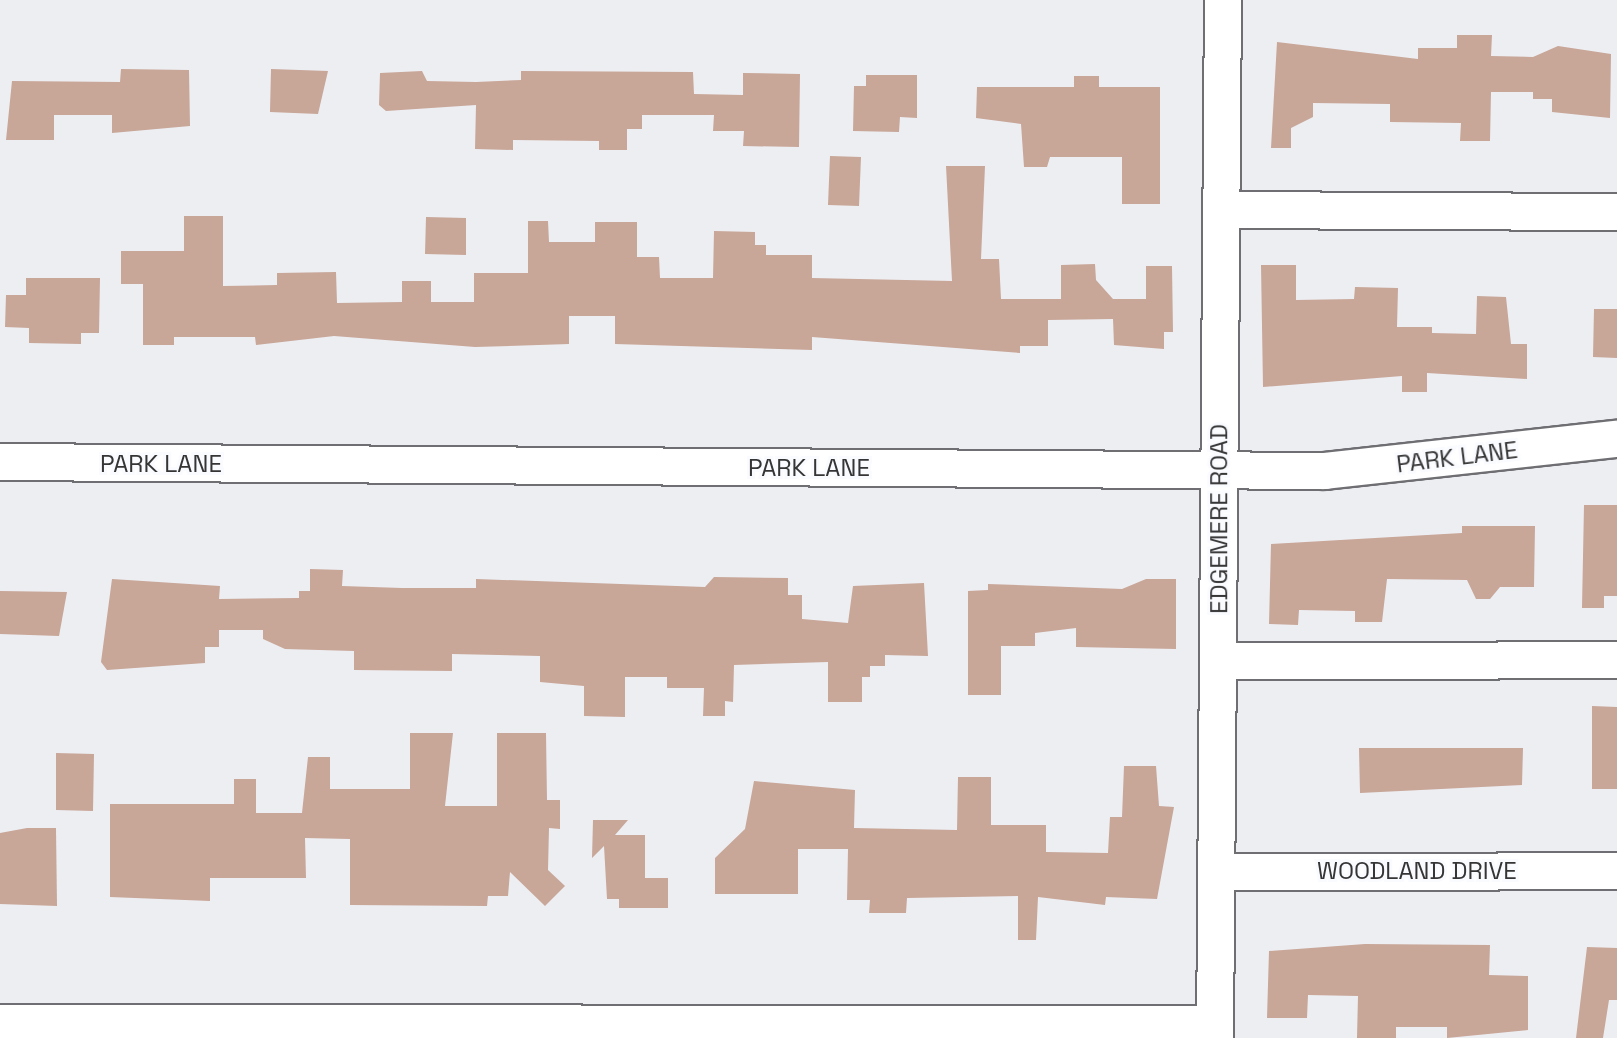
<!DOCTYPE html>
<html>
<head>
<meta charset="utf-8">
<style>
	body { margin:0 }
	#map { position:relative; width:1617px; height:1038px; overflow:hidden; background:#edeef2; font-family:"Space Grotesk",sans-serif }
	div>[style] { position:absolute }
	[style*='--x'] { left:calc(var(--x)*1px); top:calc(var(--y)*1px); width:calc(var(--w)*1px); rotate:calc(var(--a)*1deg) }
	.building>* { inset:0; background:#c8a698 }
	.roads { filter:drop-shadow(2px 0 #6f6f73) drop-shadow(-2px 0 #6f6f73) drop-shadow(0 2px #6f6f73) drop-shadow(0 -2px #6f6f73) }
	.minor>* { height:36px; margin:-18px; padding:0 18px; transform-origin:18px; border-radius:18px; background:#fff }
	span { translate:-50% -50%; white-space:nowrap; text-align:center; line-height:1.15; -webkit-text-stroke:6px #fafbff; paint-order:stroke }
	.street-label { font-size:24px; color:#353536 }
</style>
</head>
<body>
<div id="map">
	<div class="building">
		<i style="clip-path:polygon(1457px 35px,1492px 35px,1491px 56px,1533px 57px,1558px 46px,1611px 54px,1610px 118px,1552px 112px,1552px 99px,1533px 99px,1533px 92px,1491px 92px,1490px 141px,1460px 141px,1461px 123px,1390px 122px,1390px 104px,1313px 103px,1313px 117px,1291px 128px,1291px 148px,1271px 148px,1277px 42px,1418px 59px,1418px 48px,1457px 48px)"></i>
		<i style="clip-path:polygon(121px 69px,189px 70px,190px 126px,112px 133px,112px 115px,54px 115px,54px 140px,6px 140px,12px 81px,120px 82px)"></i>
		<i style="clip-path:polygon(271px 69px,328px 71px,318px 114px,270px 112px)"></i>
		<i style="clip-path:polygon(422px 71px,427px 81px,476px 82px,521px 80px,521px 71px,693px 72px,694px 94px,743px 95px,743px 73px,800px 74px,799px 147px,743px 146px,744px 131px,713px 131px,714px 115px,642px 115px,642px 129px,627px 129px,627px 150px,599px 150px,599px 141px,513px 140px,513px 150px,475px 149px,476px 105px,386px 111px,379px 105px,380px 73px)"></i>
		<i style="clip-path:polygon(866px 75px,917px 75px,917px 118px,900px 117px,899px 132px,853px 131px,854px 86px,866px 86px)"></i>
		<i style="clip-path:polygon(1074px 76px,1099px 76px,1099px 87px,1160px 87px,1160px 204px,1122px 204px,1122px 157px,1050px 157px,1047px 167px,1024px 167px,1021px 124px,976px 118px,977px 87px,1074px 87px)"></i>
		<i style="clip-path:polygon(830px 156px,861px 157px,859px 206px,828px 205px)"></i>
		<i style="clip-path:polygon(946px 166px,985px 166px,981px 259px,999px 259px,1001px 299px,1061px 299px,1061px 265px,1095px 264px,1096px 280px,1113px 299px,1146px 299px,1146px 266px,1172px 266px,1173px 332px,1164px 332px,1164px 349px,1114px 345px,1113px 319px,1048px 320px,1048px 346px,1020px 346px,1020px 353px,812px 337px,812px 350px,615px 344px,615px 316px,569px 316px,569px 344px,475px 347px,334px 336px,256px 345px,255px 337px,174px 337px,174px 345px,143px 345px,143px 284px,121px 284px,121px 251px,184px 251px,184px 216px,223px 216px,223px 286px,277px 285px,277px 273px,336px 272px,337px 303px,402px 302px,402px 281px,431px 281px,431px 302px,474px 302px,474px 273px,528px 273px,528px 221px,548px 221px,549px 242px,595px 242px,595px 222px,637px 222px,637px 257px,659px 257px,660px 278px,713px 278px,714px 231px,755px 232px,755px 245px,766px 245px,766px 255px,812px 255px,812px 278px,952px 281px)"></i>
		<i style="clip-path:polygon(426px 217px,466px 218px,466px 255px,425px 254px)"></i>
		<i style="clip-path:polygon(1261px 265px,1296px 265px,1296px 300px,1354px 299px,1355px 287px,1398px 288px,1397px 327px,1432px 327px,1432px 333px,1476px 334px,1477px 296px,1506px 297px,1511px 344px,1527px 344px,1527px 379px,1427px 373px,1427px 392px,1402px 392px,1402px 376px,1263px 387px)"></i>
		<i style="clip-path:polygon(26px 278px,100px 278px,99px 333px,81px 333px,81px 344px,29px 343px,29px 328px,5px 327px,6px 295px,26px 295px)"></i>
		<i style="clip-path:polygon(1594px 309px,1617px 309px,1617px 358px,1593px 357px)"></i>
		<i style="clip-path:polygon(1584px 505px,1617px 505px,1617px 596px,1604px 596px,1604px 608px,1582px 608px)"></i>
		<i style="clip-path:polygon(1462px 526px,1535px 526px,1534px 587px,1500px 587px,1490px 599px,1476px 599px,1467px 580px,1387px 579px,1382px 622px,1355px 622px,1355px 611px,1299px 610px,1298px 625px,1269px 624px,1271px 544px,1462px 533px)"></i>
		<i style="clip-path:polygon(310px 569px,343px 570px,342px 586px,402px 588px,476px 588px,476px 579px,705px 587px,714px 577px,788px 578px,788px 595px,802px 595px,802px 619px,848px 623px,853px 586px,924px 583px,928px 656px,885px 655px,885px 666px,870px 666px,870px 677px,862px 677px,862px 702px,828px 702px,828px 662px,734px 665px,733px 702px,725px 701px,725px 716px,703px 716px,704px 688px,667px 688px,667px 677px,625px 677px,625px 717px,584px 716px,584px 686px,540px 682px,540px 656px,452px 654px,452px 671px,354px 670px,354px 651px,285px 649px,263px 639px,263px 630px,219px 630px,219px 647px,205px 647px,205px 663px,107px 670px,101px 662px,112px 579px,220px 586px,219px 599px,299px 598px,299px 591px,310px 591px)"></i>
		<i style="clip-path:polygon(1146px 579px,1176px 579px,1176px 649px,1076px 647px,1076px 628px,1035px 633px,1035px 646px,1001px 646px,1001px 695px,968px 695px,968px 591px,988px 590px,988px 584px,1122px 589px)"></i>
		<i style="clip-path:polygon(0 591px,67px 592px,59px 636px,0 634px)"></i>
		<i style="clip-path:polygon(1592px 706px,1617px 707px,1617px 789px,1592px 789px)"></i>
		<i style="clip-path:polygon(410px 733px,453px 733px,445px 806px,497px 806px,497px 733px,546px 733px,547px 800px,560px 800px,560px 829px,549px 828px,548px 870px,565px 886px,545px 906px,510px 872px,508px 896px,488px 896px,487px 906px,350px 905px,350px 839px,305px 838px,306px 878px,210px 878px,210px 901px,110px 897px,110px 804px,234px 804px,234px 779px,256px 779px,256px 813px,302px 813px,308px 757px,330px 757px,330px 789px,410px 789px)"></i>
		<i style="clip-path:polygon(1359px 748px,1523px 748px,1522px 785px,1360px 793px)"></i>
		<i style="clip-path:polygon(56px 753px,94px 754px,93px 811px,56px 810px)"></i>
		<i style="clip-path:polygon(1124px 766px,1156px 766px,1159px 806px,1174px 807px,1157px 899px,1106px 897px,1105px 905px,1038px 897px,1036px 940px,1018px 940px,1018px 896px,907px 898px,906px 913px,869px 913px,870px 900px,847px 900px,848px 849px,798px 849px,798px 894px,715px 894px,715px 858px,745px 829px,754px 781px,855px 790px,854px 828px,957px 830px,958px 777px,991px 777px,991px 825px,1046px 825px,1046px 852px,1108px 853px,1110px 817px,1122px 817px)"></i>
		<i style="clip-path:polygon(593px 820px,628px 820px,615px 835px,645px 835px,645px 878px,668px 878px,668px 908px,619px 908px,619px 899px,607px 899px,604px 846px,592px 858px)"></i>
		<i style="clip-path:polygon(27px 828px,56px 828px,57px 906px,0 904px,0 833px)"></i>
		<i style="clip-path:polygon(1365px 944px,1490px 945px,1489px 975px,1528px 976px,1528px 1030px,1447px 1038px,1447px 1027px,1396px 1027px,1396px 1038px,1357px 1038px,1358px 996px,1308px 995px,1307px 1018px,1267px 1018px,1269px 951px)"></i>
		<i style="clip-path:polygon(1587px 947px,1617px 948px,1617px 1000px,1609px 1000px,1603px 1038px,1576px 1038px)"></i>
	</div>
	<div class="roads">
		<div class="minor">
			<i style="--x:1222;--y:210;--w:395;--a:0.3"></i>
			<i style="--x:0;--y:462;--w:1325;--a:0.39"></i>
			<i style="--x:1325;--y:471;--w:294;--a:-6.3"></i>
			<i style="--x:1218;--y:661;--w:399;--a:-0.1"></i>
			<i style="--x:1216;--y:872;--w:401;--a:-0.1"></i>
			<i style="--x:0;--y:1023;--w:1215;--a:0.05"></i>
			<i style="--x:1215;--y:1038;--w:1038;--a:-89.56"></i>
		</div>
	</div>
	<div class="street-label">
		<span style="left:1457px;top:457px;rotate:-7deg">PARK LANE</span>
		<span style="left:161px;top:464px">PARK LANE</span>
		<span style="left:809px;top:468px">PARK LANE</span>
		<span style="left:1219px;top:519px;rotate:-90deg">EDGEMERE ROAD</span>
		<span style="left:1417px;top:871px">WOODLAND DRIVE</span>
	</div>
</div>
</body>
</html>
